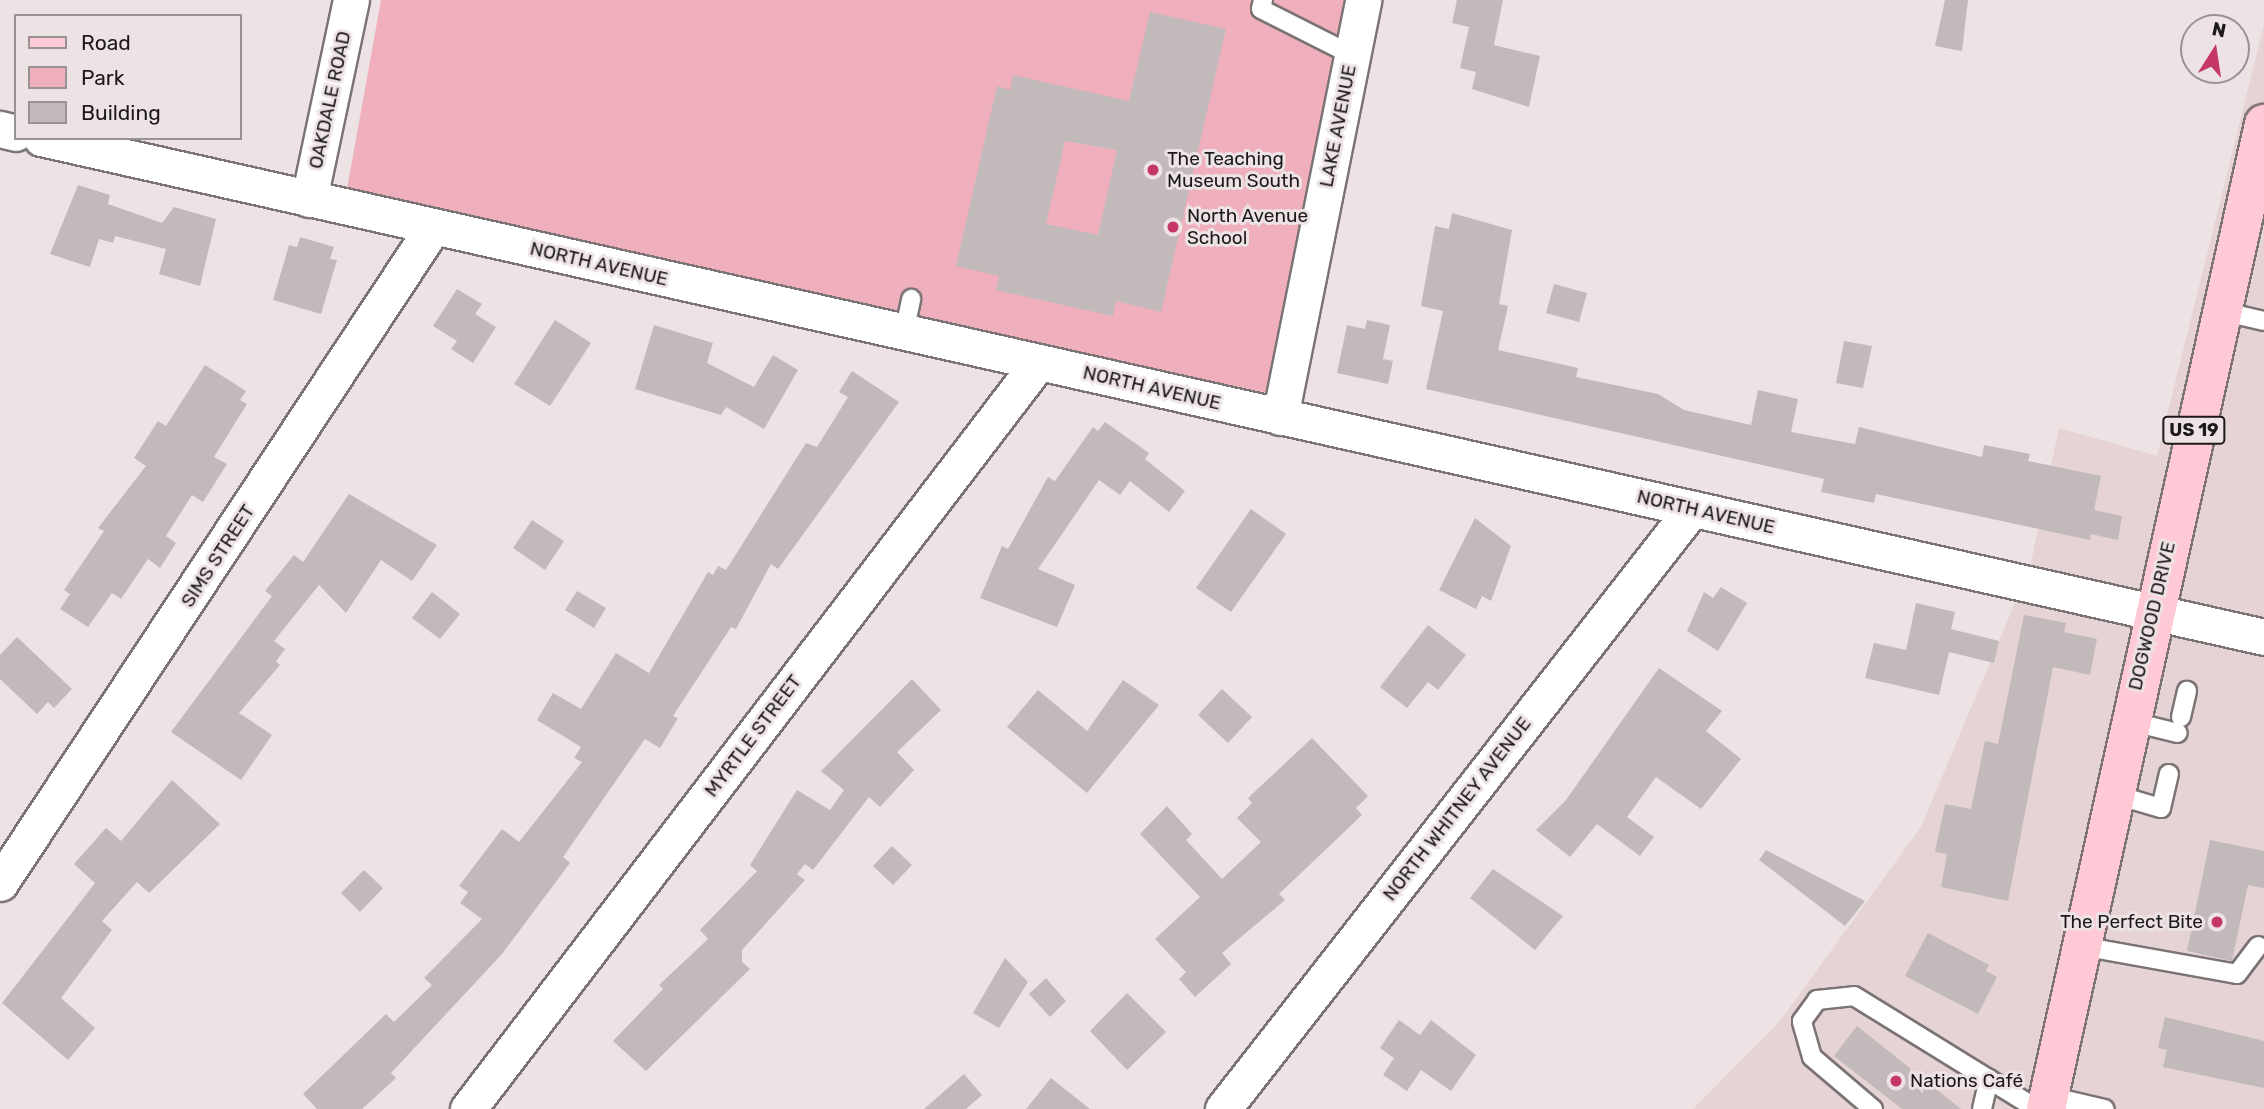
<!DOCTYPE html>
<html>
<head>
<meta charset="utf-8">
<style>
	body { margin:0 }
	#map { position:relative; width:2264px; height:1109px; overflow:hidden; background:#ede3e5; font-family:Rubik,sans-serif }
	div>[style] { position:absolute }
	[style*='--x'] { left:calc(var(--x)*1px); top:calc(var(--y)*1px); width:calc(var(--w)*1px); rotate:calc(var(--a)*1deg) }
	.built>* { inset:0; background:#e5d3d6 }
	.green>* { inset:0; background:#f0afbd }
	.building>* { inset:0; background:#c2b9bb }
	.roads { filter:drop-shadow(2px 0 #7b7374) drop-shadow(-2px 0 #7b7374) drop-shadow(0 2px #7b7374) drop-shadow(0 -2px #7b7374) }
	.lane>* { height:18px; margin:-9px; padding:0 9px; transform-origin:9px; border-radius:9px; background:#fff }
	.street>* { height:35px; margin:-17.5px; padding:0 17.5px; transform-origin:17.5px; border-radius:17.5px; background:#fff }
	.primary>* { height:38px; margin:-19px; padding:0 19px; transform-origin:19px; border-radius:19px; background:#ffc9d6 }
	.dots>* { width:19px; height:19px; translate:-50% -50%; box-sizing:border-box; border:4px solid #ede3e5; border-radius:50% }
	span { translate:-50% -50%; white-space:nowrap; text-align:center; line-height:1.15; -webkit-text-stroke:6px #ede3e5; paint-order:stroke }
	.shield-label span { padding:2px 5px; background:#ede3e5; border:2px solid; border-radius:5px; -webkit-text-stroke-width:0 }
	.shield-label { font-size:18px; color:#1c191a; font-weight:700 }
	.street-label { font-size:19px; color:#1c191a }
	.poi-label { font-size:19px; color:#1c191a }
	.left { translate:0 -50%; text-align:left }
	.right { translate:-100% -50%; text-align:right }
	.legend { position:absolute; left:14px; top:14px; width:228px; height:126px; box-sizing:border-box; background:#ede3e5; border:2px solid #999294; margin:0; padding:9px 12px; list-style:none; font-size:21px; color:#1c191a }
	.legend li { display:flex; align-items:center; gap:14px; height:35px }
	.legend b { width:35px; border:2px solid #999294 }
	.north { position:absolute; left:2180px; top:14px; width:70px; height:70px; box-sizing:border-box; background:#ede3e5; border:2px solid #999294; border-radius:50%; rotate:12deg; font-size:19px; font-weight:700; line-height:28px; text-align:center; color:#1c191a }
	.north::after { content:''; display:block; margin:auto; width:24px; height:32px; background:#c43767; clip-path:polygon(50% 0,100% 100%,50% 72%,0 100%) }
</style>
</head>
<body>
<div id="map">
	<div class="built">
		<i style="clip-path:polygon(2264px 24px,2264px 1109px,1693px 1109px,1780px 1021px,1921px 827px,2030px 567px,2059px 428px,2157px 456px)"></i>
	</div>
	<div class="green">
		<i style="clip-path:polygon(381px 0,1344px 0,1268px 393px,345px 200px)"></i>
	</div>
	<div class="building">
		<i style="clip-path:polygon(1457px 0,1503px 0,1494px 45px,1540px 56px,1529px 107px,1472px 89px,1476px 72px,1460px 68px,1469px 27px,1452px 23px)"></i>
		<i style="clip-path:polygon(1945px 0,1968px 0,1962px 51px,1935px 46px)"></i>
		<i style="clip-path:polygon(evenodd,1150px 12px,1226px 29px,1161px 312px,1116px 301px,1113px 316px,996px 290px,999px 276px,956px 266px,997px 86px,1010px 90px,1013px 75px,1129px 101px,1150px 12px,1065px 141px,1117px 150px,1098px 235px,1046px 224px,1065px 141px)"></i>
		<i style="clip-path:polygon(78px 185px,110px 195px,108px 204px,162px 223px,174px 207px,216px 219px,200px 286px,159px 274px,166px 249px,115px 236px,113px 243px,99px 239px,90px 267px,50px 254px)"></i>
		<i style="clip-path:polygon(1452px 213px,1512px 230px,1499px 304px,1508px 306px,1498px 350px,1578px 368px,1576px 377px,1658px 394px,1684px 410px,1751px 425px,1758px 390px,1798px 399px,1791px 432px,1855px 444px,1859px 427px,1982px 457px,1984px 445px,2030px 454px,2028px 461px,2101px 476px,2094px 510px,2122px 516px,2118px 540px,2091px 534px,2090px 540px,1876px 494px,1874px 503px,1821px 492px,1824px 479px,1426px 389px,1443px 311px,1421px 306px,1435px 226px,1449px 229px)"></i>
		<i style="clip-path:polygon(300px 237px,334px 247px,330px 259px,337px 260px,321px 314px,273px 300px,289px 245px,297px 247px)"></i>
		<i style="clip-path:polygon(1554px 284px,1587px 293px,1579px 322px,1546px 313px)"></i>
		<i style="clip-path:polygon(457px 289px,482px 304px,475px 314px,496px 327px,473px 363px,451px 349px,457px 341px,433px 326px)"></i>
		<i style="clip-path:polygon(555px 320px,591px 343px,550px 406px,514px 384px)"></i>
		<i style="clip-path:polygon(1367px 320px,1390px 325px,1383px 359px,1393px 361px,1388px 384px,1337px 373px,1347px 325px,1365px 329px)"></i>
		<i style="clip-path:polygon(654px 325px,713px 343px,707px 363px,754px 387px,773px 355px,798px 370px,764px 429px,726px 407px,721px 415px,635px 389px)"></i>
		<i style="clip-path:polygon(1844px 341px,1872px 346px,1863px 388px,1836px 383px)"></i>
		<i style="clip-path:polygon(205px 365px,246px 391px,240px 400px,247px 404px,214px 457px,227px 464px,203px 502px,192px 495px,166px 536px,176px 543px,160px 568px,148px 559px,121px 599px,112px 593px,88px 627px,60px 609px,70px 594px,64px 590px,104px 531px,98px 528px,146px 466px,134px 458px,158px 421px,166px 426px)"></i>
		<i style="clip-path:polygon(852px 371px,899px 402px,778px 569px,771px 564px,736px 629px,731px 627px,673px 716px,678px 718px,660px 748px,645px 739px,563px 857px,570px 863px,502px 954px,391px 1073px,396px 1078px,362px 1109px,317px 1109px,303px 1094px,386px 1014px,394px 1022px,432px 985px,424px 978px,482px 919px,460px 903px,468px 892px,459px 886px,502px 829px,519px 842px,582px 762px,574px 758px,581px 747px,537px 720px,553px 693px,581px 709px,616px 653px,649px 673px,708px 572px,713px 575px,718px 566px,726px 570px,806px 443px,817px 447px,848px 397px,839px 392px)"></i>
		<i style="clip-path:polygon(1105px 422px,1149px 453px,1145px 459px,1185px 491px,1169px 512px,1130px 481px,1120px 495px,1099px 480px,1038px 569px,1075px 585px,1057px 627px,980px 598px,1002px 546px,1008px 549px,1048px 477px,1055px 481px,1093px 427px,1098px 431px)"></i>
		<i style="clip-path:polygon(349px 494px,437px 545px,412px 581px,381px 560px,346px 613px,319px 585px,274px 641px,285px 649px,276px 661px,280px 665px,239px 713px,272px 735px,241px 780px,171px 732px,272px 596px,265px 591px,294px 555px,303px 562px)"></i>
		<i style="clip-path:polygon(1251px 509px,1286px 534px,1231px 612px,1196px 588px)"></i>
		<i style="clip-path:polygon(1475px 518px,1511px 546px,1491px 601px,1482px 596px,1476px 609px,1439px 590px)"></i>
		<i style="clip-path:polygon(532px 520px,564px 541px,545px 570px,513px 548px)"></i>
		<i style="clip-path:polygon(1721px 587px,1747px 603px,1718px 651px,1687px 631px,1704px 592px,1713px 598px)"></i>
		<i style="clip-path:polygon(577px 591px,606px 608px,594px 628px,565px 610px)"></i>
		<i style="clip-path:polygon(432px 592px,460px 614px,440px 639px,412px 618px)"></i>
		<i style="clip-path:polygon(1916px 603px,1955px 612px,1951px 629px,1999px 641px,1994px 663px,1949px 652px,1939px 695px,1865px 678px,1874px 643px,1906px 650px)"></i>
		<i style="clip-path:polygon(2024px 615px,2066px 623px,2064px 632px,2097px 639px,2090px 675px,2053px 667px,2008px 901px,1941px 887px,1947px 854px,1935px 852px,1945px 804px,1971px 809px,1985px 741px,1998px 744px)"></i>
		<i style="clip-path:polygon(1428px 625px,1466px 655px,1438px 690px,1428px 682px,1407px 708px,1380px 687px)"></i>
		<i style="clip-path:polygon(17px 637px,72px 689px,54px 708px,48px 702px,37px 714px,0 679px,0 655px)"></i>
		<i style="clip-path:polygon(1659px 668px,1722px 711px,1706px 731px,1741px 759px,1701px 809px,1656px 777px,1627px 817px,1654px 837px,1640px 856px,1597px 824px,1570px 857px,1536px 830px,1566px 800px)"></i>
		<i style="clip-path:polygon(912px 679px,941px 710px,897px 752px,914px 770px,880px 807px,869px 797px,813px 870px,805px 864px,797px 874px,805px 880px,742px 950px,742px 962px,750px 969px,646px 1071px,613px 1041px,663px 989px,659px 985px,708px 939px,700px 930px,757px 871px,750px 865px,797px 790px,830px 810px,844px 790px,821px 771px)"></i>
		<i style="clip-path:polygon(1123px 680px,1159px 705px,1087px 793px,1007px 727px,1038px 690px,1087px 731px)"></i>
		<i style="clip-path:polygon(1222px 689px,1252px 717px,1228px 743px,1198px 715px)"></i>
		<i style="clip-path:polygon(1312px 738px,1368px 796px,1356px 808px,1362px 815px,1279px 894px,1285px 900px,1222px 953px,1231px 964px,1195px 997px,1179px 979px,1186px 972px,1155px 939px,1200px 897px,1140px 834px,1167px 806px,1192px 834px,1186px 840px,1222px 879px,1261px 842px,1237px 818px,1252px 803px,1248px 798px)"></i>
		<i style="clip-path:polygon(172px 780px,220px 824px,149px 893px,137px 882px,102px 921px,112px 930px,61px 998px,95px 1028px,68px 1060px,2px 1003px,95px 883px,74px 864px,106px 828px,121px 841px)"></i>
		<i style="clip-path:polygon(2210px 840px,2264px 851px,2264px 888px,2248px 885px,2232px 961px,2187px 951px)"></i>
		<i style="clip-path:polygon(892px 846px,912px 865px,893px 885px,873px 866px)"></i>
		<i style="clip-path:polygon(1766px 850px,1865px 901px,1845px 926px,1759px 860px)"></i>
		<i style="clip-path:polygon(1493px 869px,1563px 916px,1535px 950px,1470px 898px)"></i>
		<i style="clip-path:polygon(364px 870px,383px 888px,360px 912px,341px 893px)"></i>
		<i style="clip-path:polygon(1928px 933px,1989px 965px,1986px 971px,1997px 977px,1978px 1014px,1905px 976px)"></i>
		<i style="clip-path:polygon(1005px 958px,1028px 982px,999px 1028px,973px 1013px)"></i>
		<i style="clip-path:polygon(1046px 978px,1066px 1001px,1050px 1017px,1029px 994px)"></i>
		<i style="clip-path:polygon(1127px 993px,1166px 1032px,1127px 1070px,1090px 1031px)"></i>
		<i style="clip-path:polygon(2165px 1017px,2264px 1041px,2264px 1088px,2163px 1067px,2167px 1050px,2158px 1048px)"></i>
		<i style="clip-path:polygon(1399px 1020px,1420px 1035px,1431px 1020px,1476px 1055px,1451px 1091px,1421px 1070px,1407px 1091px,1383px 1075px,1394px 1058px,1380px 1048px)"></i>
		<i style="clip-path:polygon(1857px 1026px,1961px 1109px,1902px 1109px,1834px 1056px)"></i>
		<i style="clip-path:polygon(964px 1074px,982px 1095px,966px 1109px,924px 1109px)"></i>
		<i style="clip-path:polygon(1051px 1078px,1090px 1109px,1026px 1109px)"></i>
	</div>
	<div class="roads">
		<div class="lane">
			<i style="--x:1263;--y:0;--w:9;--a:103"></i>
			<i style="--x:1261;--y:9;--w:102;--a:26.8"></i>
			<i style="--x:2221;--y:311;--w:44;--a:13.1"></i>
			<i style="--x:904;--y:333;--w:35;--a:-78"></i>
			<i style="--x:2181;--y:717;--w:27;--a:-77"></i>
			<i style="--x:2129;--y:721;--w:50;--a:13.8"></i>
			<i style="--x:2113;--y:794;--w:50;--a:16.3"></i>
			<i style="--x:2161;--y:808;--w:35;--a:-77"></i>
			<i style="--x:2081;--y:946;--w:158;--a:10.2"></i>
			<i style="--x:2237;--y:974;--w:35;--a:-53"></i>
			<i style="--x:2049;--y:1096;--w:57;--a:13.1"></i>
			<i style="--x:1873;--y:1109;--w:80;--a:-139.6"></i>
			<i style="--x:1812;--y:1057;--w:37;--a:-106"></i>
			<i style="--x:1802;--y:1021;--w:26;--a:-54"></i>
			<i style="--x:1817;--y:1000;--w:37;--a:-6"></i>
			<i style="--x:1854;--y:996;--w:215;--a:31.7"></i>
			<i style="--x:1982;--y:1109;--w:31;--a:-77"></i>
		</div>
		<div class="street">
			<i style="--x:0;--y:129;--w:16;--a:14"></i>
			<i style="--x:41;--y:138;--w:2278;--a:12.65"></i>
			<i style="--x:309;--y:199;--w:203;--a:-78.1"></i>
			<i style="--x:1280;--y:417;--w:425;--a:-78.7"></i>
			<i style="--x:0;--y:883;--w:786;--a:-56.57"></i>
			<i style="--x:468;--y:1109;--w:939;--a:-52.62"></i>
			<i style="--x:1223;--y:1109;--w:762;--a:-51.99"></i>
		</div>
		<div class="primary">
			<i style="--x:2046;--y:1109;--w:1009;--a:-77.52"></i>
		</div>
	</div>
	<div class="dots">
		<i style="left:1153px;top:170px;background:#c43767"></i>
		<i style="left:1173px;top:227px;background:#c43767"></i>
		<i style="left:2217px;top:922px;background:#c43767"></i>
		<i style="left:1896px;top:1081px;background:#c43767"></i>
	</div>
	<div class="shield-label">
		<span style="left:2194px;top:430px">US 19</span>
	</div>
	<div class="street-label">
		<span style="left:330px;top:100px;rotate:-78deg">OAKDALE ROAD</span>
		<span style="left:1338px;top:126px;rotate:-79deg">LAKE AVENUE</span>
		<span style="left:599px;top:264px;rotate:13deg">NORTH AVENUE</span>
		<span style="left:1152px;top:388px;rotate:13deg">NORTH AVENUE</span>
		<span style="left:1706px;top:512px;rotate:13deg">NORTH AVENUE</span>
		<span style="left:218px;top:556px;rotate:-57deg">SIMS STREET</span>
		<span style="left:2152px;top:616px;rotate:-77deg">DOGWOOD DRIVE</span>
		<span style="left:753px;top:736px;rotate:-53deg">MYRTLE STREET</span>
		<span style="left:1457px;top:809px;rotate:-52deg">NORTH WHITNEY AVENUE</span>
	</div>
	<div class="poi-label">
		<span class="left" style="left:1167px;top:170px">The Teaching<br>Museum South</span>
		<span class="left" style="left:1187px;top:227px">North Avenue<br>School</span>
		<span class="right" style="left:2203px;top:922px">The Perfect Bite</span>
		<span class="left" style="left:1910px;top:1081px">Nations Café</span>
	</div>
	<ul class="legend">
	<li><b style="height:9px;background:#ffc9d6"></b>Road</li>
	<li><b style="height:19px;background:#f0afbd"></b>Park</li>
	<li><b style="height:19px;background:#c2b9bb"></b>Building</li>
	</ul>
	<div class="north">N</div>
</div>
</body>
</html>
